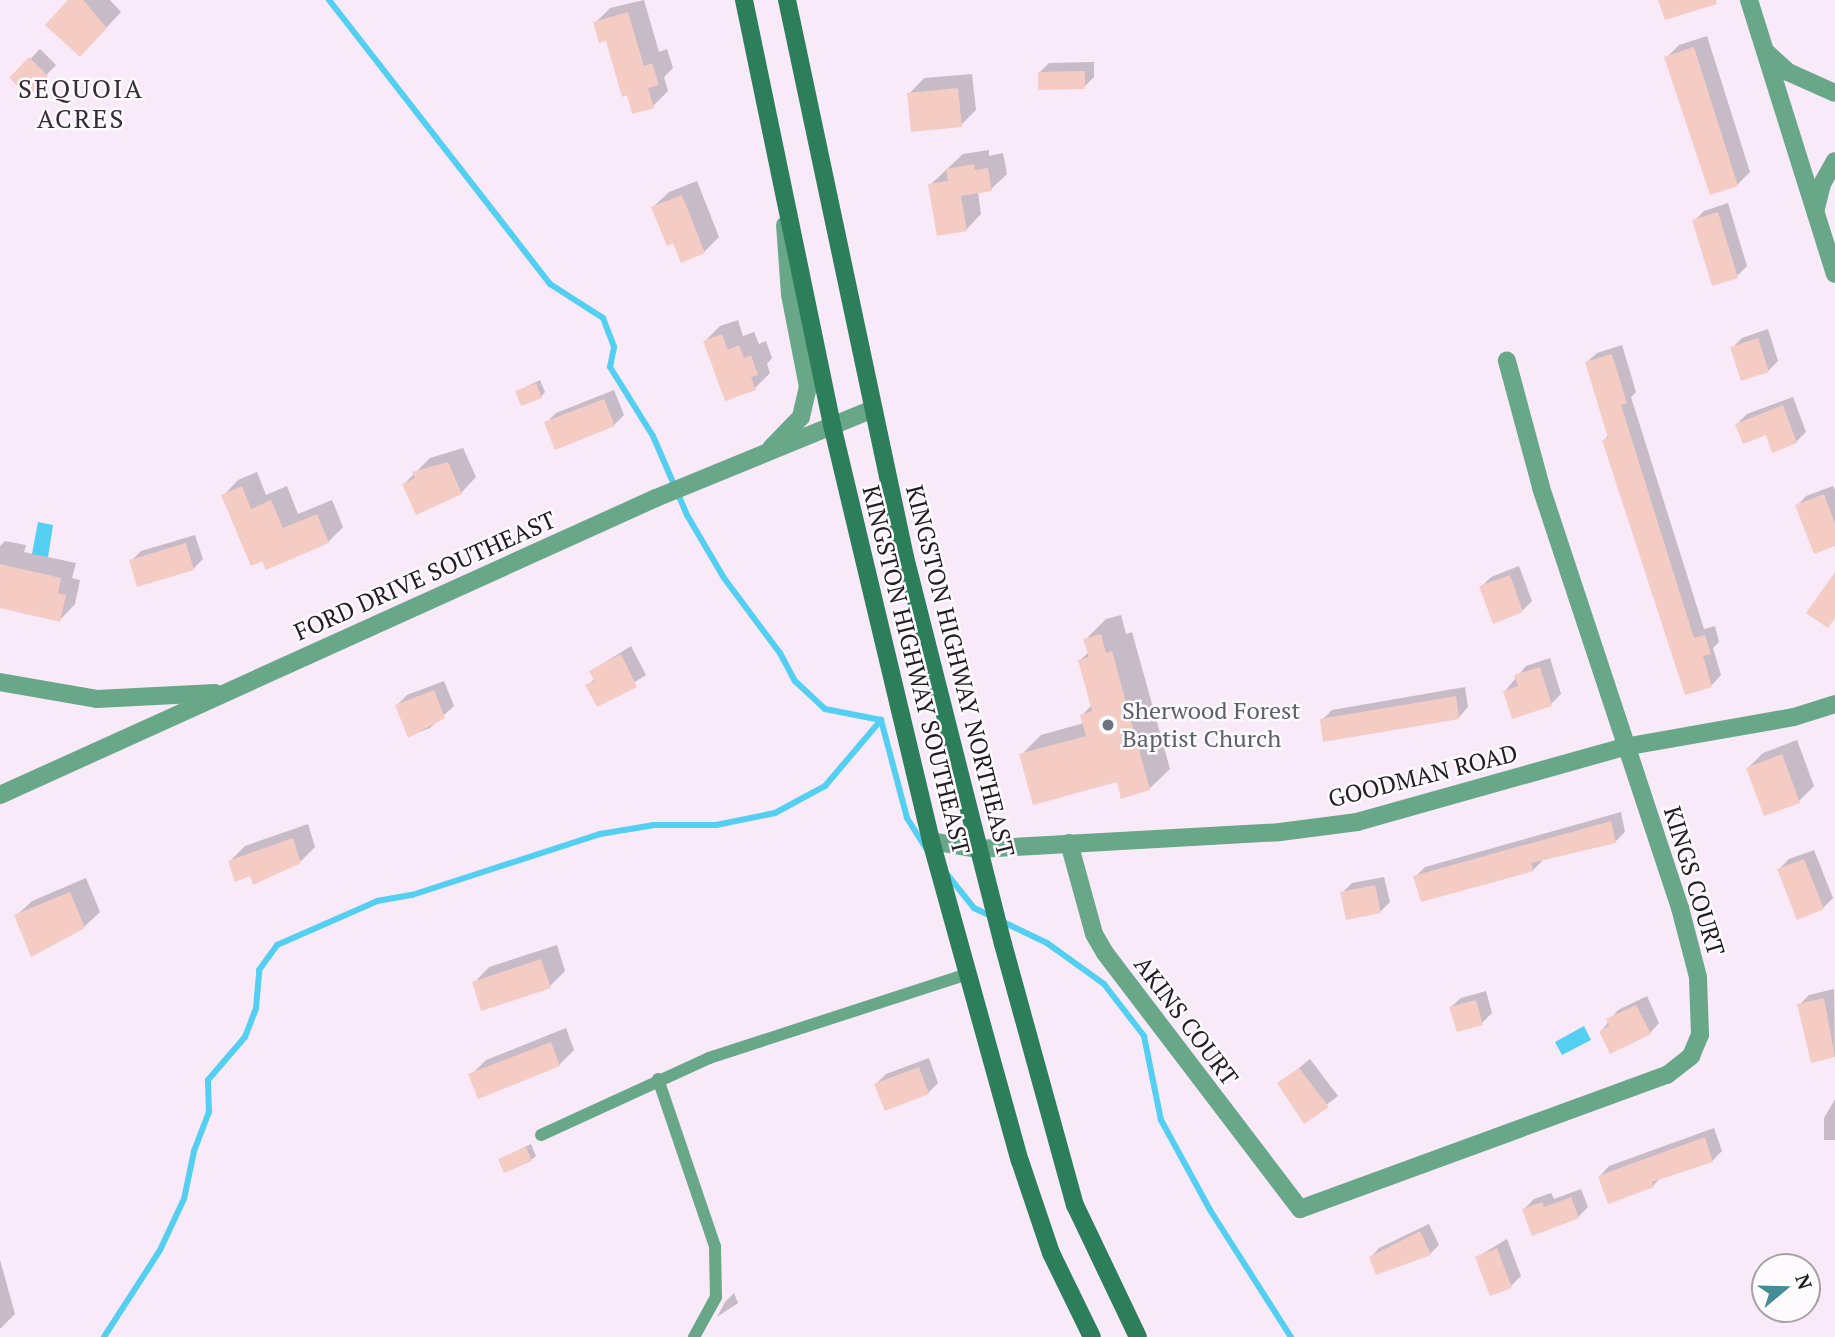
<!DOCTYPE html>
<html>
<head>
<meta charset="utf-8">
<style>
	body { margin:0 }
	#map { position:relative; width:1835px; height:1337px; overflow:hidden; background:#f8eaf8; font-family:"PT Serif",serif }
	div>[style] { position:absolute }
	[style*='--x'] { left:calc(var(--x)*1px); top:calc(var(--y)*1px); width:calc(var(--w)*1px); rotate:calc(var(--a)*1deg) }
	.water>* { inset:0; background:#53cff1 }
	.shadow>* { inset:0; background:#0003 }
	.stream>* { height:6px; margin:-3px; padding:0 3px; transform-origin:3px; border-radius:3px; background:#53cff1 }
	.building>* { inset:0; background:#f4ccc3 }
	.lane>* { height:12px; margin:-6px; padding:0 6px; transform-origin:6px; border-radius:6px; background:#68a787 }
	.street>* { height:18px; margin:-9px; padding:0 9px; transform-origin:9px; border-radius:9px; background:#68a787 }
	.secondary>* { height:18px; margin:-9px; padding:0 9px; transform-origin:9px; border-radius:9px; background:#2d7e5b }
	.dots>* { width:19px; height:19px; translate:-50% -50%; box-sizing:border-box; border:4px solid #fefbfe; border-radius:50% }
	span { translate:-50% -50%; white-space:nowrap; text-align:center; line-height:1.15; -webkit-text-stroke:5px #fefbfe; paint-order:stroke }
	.street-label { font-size:24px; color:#221d22 }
	.worship-label { font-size:24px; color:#5b616d }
	.left { translate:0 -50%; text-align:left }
	.neighbourhood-label { font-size:26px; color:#372c37; letter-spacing:2px }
	.north { position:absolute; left:1751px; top:1253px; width:70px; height:70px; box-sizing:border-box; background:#fefbfe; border:2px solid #a6a2a6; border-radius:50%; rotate:71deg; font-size:19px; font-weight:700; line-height:28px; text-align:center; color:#221d22 }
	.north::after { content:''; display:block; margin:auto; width:24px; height:32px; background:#458c94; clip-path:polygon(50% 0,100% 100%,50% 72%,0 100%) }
</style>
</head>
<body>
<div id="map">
	<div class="water">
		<i style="clip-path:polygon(38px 522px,53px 525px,48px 557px,32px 554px)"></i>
		<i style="clip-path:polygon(1584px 1026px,1591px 1040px,1562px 1055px,1555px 1042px)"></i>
	</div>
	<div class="shadow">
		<i style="clip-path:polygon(71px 0,110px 0,121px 12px,95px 40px)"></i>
		<i style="clip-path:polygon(644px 0,659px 52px,667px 49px,673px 68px,664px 77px,668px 91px,653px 106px,595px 23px,610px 8px)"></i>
		<i style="clip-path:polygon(1707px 36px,1750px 172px,1737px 185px,1666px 58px,1679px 45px)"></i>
		<i style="clip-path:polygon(40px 49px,56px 65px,28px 94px,12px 78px)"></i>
		<i style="clip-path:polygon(1094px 62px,1094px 77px,1084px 87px,1039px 73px,1049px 63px)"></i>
		<i style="clip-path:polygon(972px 74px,976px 110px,961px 125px,909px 94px,924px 78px)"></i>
		<i style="clip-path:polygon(989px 150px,989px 156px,1003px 153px,1007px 174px,991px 189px,978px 192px,981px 214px,966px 230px,930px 185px,963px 154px)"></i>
		<i style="clip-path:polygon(697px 181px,719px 237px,704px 252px,674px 241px,653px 207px,669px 192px)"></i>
		<i style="clip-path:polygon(1728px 203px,1747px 266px,1737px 276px,1694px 221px,1704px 211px)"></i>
		<i style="clip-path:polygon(738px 320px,743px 336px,754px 332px,759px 344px,766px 341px,772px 358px,767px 364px,770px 373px,755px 388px,705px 341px,720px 326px)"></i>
		<i style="clip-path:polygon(1768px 329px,1778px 361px,1768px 371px,1732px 348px,1742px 338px)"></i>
		<i style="clip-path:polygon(1622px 345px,1636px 392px,1631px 397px,1704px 629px,1715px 626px,1719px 642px,1713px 648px,1721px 675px,1712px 685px,1686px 693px,1604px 440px,1609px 435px,1587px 362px,1597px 353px)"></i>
		<i style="clip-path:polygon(540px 380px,545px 392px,541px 397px,517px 391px)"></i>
		<i style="clip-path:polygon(614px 390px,624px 415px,614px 425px,546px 423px,556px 413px)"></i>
		<i style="clip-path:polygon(1793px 397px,1806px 432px,1796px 442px,1737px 424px,1747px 414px)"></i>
		<i style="clip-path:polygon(463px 448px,476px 477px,461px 493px,404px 484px,430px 458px)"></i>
		<i style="clip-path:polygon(257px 472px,266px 495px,287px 486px,298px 514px,332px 500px,343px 527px,328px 542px,267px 567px,223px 496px,238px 480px)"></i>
		<i style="clip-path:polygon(1833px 486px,1835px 490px,1835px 544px,1797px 506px,1806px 496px)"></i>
		<i style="clip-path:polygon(195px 535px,203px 559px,193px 569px,131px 561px,141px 551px)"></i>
		<i style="clip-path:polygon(5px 541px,26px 545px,24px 552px,76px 563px,72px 578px,80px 580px,75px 604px,60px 620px,0 607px,0 546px)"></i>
		<i style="clip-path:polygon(1519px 566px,1532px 601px,1522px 611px,1481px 587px,1491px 577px)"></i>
		<i style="clip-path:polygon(1121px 615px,1126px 634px,1132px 632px,1170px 769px,1149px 789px,1021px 755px,1041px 735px,1084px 723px,1082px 715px,1092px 705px,1080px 660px,1089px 652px,1085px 640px,1106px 619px)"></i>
		<i style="clip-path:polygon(631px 646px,646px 675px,597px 705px,587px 686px,595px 678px,591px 671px)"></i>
		<i style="clip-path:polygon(1550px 658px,1561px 694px,1551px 704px,1505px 691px,1526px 666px)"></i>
		<i style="clip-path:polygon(444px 681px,454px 706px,430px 728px,409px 736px,397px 705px,407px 695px)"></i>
		<i style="clip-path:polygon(1465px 687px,1468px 707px,1459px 717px,1322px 720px,1332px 710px)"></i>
		<i style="clip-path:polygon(1797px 740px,1814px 786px,1799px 801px,1748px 768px,1763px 753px)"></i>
		<i style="clip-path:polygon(1621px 812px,1625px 832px,1615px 842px,1543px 860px,1533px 870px,1415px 877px,1425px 867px)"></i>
		<i style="clip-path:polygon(308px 824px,315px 847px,300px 862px,251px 874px,230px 861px,245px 846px)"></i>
		<i style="clip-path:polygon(1814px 850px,1833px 898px,1823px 908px,1779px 869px,1789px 859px)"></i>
		<i style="clip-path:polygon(1384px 877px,1390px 902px,1380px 912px,1342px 893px,1352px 883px)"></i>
		<i style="clip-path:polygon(86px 878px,100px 912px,84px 927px,16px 916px,32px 901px)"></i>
		<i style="clip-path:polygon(557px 945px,565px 971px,550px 986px,474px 983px,489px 967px)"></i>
		<i style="clip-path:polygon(1834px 989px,1835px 1056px,1812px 1061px,1799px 1005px,1809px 995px)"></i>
		<i style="clip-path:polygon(1486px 991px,1492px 1013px,1482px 1023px,1451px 1007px,1461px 998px)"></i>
		<i style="clip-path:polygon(1647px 996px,1659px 1023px,1650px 1033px,1601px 1031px,1618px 1010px)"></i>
		<i style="clip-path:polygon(566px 1028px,574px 1050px,559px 1065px,471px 1075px,486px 1060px)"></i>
		<i style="clip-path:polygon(929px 1058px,938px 1083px,928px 1093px,876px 1084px,886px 1074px)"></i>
		<i style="clip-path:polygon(1310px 1059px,1338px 1096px,1305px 1121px,1279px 1084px)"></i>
		<i style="clip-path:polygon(1835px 1099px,1835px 1140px,1824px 1140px,1824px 1118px)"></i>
		<i style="clip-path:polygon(1714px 1128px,1722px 1151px,1712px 1161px,1661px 1177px,1653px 1186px,1600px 1176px,1609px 1166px)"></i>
		<i style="clip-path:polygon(531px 1144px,536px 1156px,531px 1160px,500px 1159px)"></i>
		<i style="clip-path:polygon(1581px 1189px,1588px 1207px,1578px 1217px,1524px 1209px,1534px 1199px,1551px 1193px,1554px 1199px)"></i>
		<i style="clip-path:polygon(1429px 1224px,1439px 1245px,1430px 1254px,1377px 1273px,1371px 1257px,1379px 1248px)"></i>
		<i style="clip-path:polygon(1507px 1239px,1521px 1276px,1511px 1286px,1477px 1257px)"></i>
		<i style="clip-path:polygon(0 1260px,15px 1314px,0 1329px)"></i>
		<i style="clip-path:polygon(734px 1293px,738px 1303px,717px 1317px,725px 1302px)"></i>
	</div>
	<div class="stream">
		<i style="--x:329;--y:0;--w:360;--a:52.1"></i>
		<i style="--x:550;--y:284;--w:63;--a:32.7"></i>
		<i style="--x:603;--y:318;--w:31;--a:69"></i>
		<i style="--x:614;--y:347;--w:20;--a:101"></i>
		<i style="--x:610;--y:367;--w:81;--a:58.1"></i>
		<i style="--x:653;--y:436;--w:86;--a:66.7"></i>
		<i style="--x:687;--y:515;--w:73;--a:59.6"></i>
		<i style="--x:724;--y:578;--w:94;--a:53.3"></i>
		<i style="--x:780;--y:653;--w:32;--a:62"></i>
		<i style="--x:795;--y:681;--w:41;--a:43"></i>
		<i style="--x:825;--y:709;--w:57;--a:11.1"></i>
		<i style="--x:881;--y:720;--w:101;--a:75.1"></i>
		<i style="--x:907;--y:818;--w:36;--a:58"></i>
		<i style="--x:946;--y:873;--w:45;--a:51.3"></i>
		<i style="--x:974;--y:908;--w:81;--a:25.6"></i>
		<i style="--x:1047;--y:943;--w:70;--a:35.7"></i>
		<i style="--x:1104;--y:984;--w:66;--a:52.4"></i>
		<i style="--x:1144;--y:1036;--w:86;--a:78.6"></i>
		<i style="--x:1161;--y:1120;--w:102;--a:61.4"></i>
		<i style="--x:1210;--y:1210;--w:151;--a:57.5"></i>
		<i style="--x:104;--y:1337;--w:103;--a:-57.2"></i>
		<i style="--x:160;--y:1250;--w:56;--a:-64.8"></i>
		<i style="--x:184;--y:1199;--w:49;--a:-78.2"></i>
		<i style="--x:194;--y:1151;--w:42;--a:-69"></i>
		<i style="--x:209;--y:1112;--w:32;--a:-92"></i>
		<i style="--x:208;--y:1080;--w:57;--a:-49.3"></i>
		<i style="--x:245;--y:1037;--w:31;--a:-69"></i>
		<i style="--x:256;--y:1008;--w:38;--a:-85"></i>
		<i style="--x:259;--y:970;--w:31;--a:-54"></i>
		<i style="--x:277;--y:945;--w:109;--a:-23.7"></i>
		<i style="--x:377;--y:901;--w:36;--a:-10"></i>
		<i style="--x:412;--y:895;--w:198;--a:-18"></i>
		<i style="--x:600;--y:834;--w:55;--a:-9.5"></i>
		<i style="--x:654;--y:825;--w:62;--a:0"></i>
		<i style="--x:716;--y:825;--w:60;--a:-11.5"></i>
		<i style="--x:775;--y:813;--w:57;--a:-28.4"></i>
		<i style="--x:825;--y:786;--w:87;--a:-49.7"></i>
	</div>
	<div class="building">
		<i style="clip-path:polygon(68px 0,83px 0,107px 28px,80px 57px,45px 25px)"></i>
		<i style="clip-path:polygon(1658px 0,1716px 0,1717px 4px,1665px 20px)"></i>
		<i style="clip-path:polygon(628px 12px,644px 66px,652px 63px,659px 85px,648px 88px,654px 108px,632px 114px,627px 95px,622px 97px,606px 41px,599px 43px,593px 22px)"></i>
		<i style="clip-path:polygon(1694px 47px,1738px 186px,1710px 195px,1664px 57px)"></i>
		<i style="clip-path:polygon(29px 57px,48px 76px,29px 97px,9px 78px)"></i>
		<i style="clip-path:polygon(1085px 71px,1085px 89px,1038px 90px,1038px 72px)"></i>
		<i style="clip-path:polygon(958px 88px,962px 127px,911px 132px,907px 93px)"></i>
		<i style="clip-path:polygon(974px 164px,975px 170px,988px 168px,992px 191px,961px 196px,967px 231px,937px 236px,928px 184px,948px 181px,946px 169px)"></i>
		<i style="clip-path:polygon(682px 195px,705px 253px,681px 263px,673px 243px,667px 246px,651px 207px)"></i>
		<i style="clip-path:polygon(1718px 212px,1738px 278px,1712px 286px,1692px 220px)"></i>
		<i style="clip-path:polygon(722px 334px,728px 350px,739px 345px,744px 358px,751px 355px,758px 375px,751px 377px,756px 390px,725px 401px,703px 341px)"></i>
		<i style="clip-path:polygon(1758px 338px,1769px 372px,1741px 381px,1730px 347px)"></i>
		<i style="clip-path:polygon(1612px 354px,1627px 403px,1621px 405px,1694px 638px,1705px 635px,1711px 654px,1703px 656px,1712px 687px,1685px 695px,1602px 440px,1608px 438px,1585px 362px)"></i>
		<i style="clip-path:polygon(536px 383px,542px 398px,521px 406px,515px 391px)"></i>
		<i style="clip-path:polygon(604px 399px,615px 426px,555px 450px,544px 422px)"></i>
		<i style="clip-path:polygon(1783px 405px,1797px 443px,1772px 453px,1766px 435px,1743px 444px,1735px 424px)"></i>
		<i style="clip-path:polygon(448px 462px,462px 494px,416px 515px,402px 484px,415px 478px,412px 472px)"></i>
		<i style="clip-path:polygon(242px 486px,251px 509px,271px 500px,283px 528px,317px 514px,329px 543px,266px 570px,262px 561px,251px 566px,221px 495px)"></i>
		<i style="clip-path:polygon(1824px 494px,1835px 524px,1835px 546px,1814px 554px,1795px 505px)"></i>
		<i style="clip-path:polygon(186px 543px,194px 570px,137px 587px,129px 560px)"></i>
		<i style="clip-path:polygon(0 564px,61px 578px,58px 593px,66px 595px,60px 622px,0 608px)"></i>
		<i style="clip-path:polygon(1835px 572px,1835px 618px,1828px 628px,1806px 613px)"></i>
		<i style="clip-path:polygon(1510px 575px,1523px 612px,1493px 624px,1479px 586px)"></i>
		<i style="clip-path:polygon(1101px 634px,1106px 653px,1112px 651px,1150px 790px,1121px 799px,1117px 782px,1033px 805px,1019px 754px,1086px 736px,1080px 715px,1092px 711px,1078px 660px,1089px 657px,1083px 639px)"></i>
		<i style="clip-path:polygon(621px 654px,637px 687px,597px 707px,585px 685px,594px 681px,589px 671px)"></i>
		<i style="clip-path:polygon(1540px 667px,1552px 706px,1512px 719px,1503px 691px,1518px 686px,1514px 675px)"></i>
		<i style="clip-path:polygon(434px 690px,445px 718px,408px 738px,395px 705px)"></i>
		<i style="clip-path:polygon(1456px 696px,1459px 719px,1323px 742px,1320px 719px)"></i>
		<i style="clip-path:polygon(1782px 754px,1800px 803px,1764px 816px,1746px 768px)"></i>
		<i style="clip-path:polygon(1611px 821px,1616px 843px,1531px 863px,1534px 871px,1421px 902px,1413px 876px)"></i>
		<i style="clip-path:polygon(293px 838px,301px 863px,253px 885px,250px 876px,235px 882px,228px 861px)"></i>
		<i style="clip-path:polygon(1804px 859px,1824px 909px,1797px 920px,1777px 869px)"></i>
		<i style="clip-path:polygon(1375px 885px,1381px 913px,1346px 920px,1340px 892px)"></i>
		<i style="clip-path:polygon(70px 892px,85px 928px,31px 957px,14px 915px)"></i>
		<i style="clip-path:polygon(541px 959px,551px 988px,481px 1011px,472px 982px)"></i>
		<i style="clip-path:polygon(1824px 998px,1835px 1057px,1811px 1063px,1797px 1004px)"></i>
		<i style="clip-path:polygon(1476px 1000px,1483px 1025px,1457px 1032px,1449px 1007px)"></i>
		<i style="clip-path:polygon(1636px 1005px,1651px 1034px,1610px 1054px,1599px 1031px,1609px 1026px,1606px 1019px)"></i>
		<i style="clip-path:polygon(551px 1042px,560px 1066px,478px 1099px,468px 1074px)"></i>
		<i style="clip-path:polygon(919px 1067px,929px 1094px,885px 1111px,874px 1084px)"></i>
		<i style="clip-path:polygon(1299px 1068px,1329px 1107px,1304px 1124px,1277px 1083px)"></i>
		<i style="clip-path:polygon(1705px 1137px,1713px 1162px,1652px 1182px,1654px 1187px,1608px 1204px,1598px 1176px)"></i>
		<i style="clip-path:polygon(526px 1147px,532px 1161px,504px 1173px,498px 1159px)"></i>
		<i style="clip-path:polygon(1571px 1197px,1579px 1218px,1532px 1236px,1522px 1209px,1542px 1202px,1544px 1207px)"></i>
		<i style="clip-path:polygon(1420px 1231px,1431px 1255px,1376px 1275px,1369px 1257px)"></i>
		<i style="clip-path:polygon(1497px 1248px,1512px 1288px,1490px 1296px,1475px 1257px)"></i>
	</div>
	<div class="lane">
		<i style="--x:658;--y:1079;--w:176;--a:71.2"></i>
		<i style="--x:715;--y:1246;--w:51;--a:88.9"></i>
		<i style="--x:716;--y:1297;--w:46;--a:118.8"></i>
		<i style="--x:541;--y:1135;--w:185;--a:-24.6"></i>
		<i style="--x:709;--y:1058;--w:271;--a:-18"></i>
	</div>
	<div class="street">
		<i style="--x:1749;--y:0;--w:287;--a:72.6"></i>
		<i style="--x:1766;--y:52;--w:30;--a:42"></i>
		<i style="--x:1788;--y:72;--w:51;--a:24.1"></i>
		<i style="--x:1816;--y:208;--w:25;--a:-76"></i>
		<i style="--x:1822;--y:184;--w:26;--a:-61"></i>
		<i style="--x:771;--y:448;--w:43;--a:-45.9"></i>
		<i style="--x:801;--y:417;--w:31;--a:-77"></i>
		<i style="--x:808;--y:387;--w:95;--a:-101"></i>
		<i style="--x:790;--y:294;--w:69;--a:-94.1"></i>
		<i style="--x:0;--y:682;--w:98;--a:9.9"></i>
		<i style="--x:97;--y:699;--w:118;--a:-2.9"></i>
		<i style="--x:0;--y:795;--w:720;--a:-24.36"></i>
		<i style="--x:656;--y:498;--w:235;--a:-22.3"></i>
		<i style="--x:931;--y:841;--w:48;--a:9.7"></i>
		<i style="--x:978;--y:849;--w:302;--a:-3.2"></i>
		<i style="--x:1280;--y:832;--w:78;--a:-7.4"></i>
		<i style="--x:1357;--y:822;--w:277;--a:-15.7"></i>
		<i style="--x:1624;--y:747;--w:173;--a:-10"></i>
		<i style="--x:1794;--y:717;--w:43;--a:-17.6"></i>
		<i style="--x:1069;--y:843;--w:94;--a:74.6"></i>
		<i style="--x:1094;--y:934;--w:22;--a:60"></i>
		<i style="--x:1105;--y:953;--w:322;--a:52.7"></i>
		<i style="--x:1300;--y:1209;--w:391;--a:-20.1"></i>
		<i style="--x:1667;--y:1075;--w:31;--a:-38"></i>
		<i style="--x:1691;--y:1056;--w:23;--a:-67"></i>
		<i style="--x:1700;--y:1035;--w:58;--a:-92"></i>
		<i style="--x:1698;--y:977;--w:71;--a:-104.6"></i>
		<i style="--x:1680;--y:908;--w:443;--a:-108.3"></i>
		<i style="--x:1541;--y:487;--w:131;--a:-105.1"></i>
	</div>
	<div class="secondary">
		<i style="--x:744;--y:0;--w:434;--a:78.3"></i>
		<i style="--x:832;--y:425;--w:428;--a:76.6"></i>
		<i style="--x:931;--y:841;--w:332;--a:74.5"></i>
		<i style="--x:1020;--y:1161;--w:97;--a:71.4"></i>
		<i style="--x:1051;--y:1253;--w:93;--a:64"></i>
		<i style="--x:787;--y:0;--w:569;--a:78.04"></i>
		<i style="--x:905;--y:557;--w:399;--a:75.8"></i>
		<i style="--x:1003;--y:944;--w:271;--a:74.6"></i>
		<i style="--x:1075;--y:1205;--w:146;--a:64.5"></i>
	</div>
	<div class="dots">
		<i style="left:1108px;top:725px;background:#6b7280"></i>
	</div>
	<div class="street-label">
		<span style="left:425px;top:576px;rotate:-24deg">FORD DRIVE SOUTHEAST</span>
		<span style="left:916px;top:670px;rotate:76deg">KINGSTON HIGHWAY SOUTHEAST</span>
		<span style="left:960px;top:671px;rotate:76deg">KINGSTON HIGHWAY NORTHEAST</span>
		<span style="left:1423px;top:776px;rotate:-14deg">GOODMAN ROAD</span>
		<span style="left:1694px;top:881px;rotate:73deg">KINGS COURT</span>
		<span style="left:1186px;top:1021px;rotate:53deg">AKINS COURT</span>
	</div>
	<div class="worship-label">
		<span class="left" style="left:1122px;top:725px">Sherwood Forest<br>Baptist Church</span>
	</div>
	<div class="neighbourhood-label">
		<span style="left:81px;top:104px">SEQUOIA<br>ACRES</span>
	</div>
	<div class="north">N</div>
</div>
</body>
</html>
